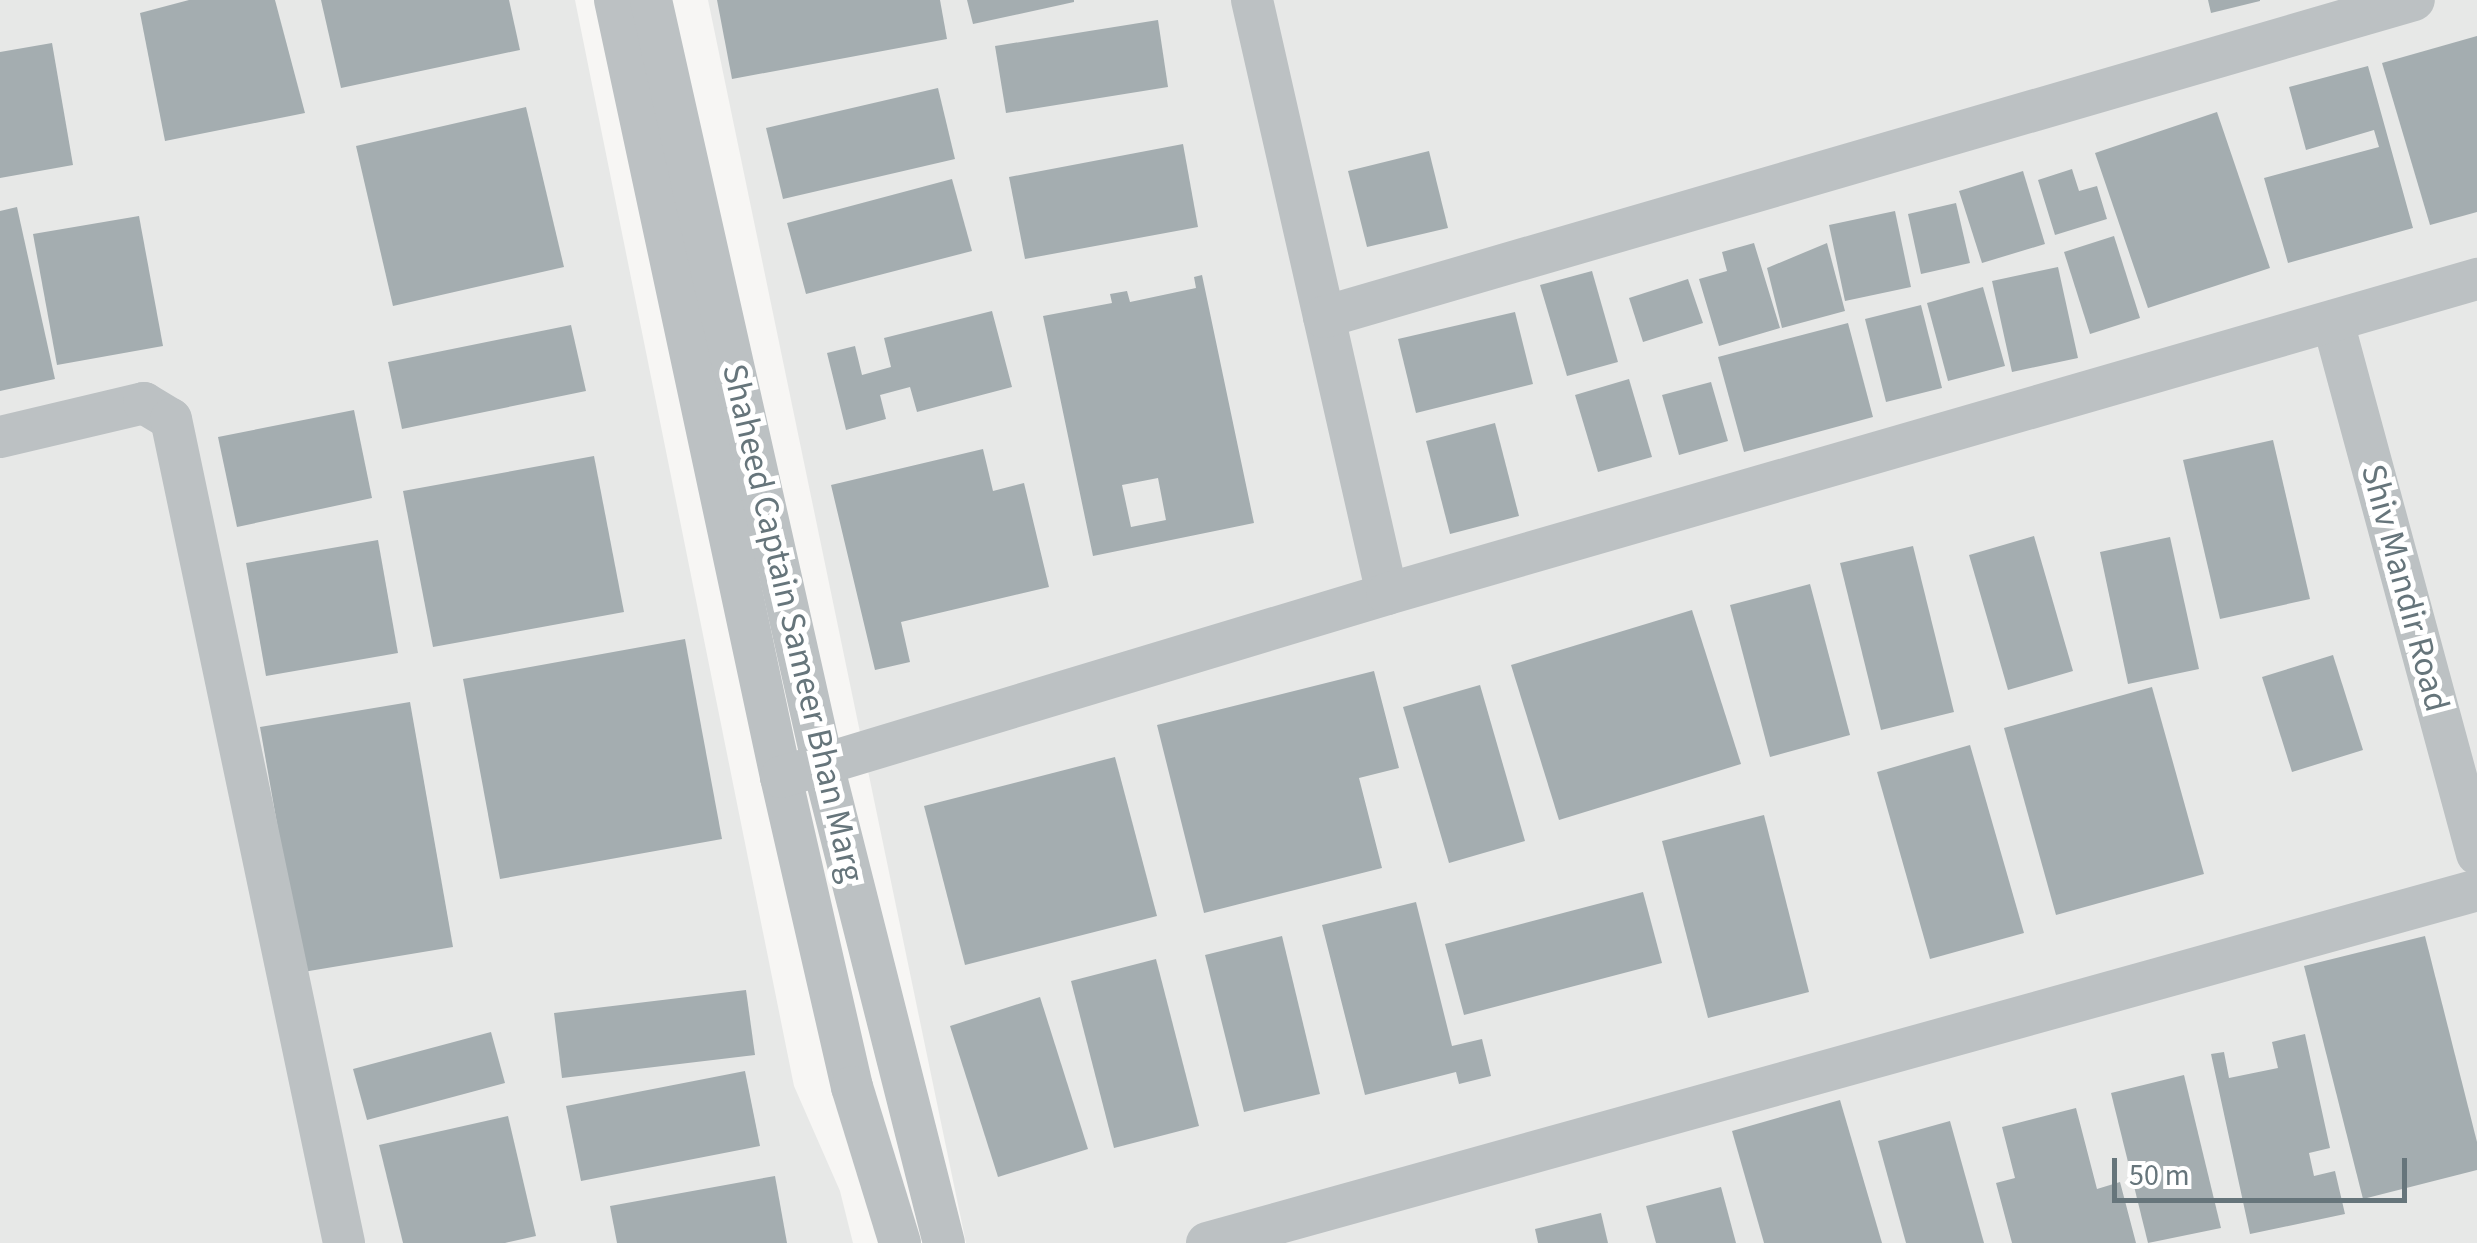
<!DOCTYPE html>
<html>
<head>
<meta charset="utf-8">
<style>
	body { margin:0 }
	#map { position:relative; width:2477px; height:1243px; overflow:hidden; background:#f7f6f4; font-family:"Source Sans 3",sans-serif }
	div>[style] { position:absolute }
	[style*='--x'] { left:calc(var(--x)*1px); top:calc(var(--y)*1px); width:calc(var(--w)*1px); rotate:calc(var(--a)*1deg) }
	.built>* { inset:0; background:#e7e8e7 }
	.building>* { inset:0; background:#a4adb0 }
	.minor>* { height:42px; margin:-21px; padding:0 21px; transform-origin:21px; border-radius:21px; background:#bcc1c3 }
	span { translate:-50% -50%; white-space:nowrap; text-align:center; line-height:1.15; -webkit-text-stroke:10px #fff; paint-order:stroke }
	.street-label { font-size:35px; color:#66757b }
	.scale { position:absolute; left:2112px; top:1158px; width:295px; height:45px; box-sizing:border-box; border:5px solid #66757b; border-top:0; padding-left:12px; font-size:30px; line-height:35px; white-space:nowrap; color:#66757b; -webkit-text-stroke:8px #fff; paint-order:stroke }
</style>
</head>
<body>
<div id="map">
	<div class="built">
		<i style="clip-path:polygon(0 0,575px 0,794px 1086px,840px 1191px,853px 1243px,0 1243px)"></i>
		<i style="clip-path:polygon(708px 0,2477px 0,2477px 1243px,966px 1243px)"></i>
	</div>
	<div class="building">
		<i style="clip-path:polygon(189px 0,275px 0,305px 113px,165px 141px,140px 13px)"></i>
		<i style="clip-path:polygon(321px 0,509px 0,520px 50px,341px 88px)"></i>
		<i style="clip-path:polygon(717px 0,940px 0,947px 39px,732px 79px)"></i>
		<i style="clip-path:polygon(967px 0,1074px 0,1074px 2px,973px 24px)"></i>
		<i style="clip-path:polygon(2208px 0,2260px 0,2260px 1px,2211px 13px)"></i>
		<i style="clip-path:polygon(1158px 20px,1168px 87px,1006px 113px,995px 46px)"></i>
		<i style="clip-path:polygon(2477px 36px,2477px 212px,2430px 225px,2382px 63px)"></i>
		<i style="clip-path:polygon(52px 43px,73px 165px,0 178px,0 52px)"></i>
		<i style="clip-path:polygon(2368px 66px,2413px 228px,2288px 263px,2264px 178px,2379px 147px,2374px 130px,2306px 150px,2289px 87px)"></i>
		<i style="clip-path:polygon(938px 88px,955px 159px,783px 199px,766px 128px)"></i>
		<i style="clip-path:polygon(526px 107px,564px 267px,393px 306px,356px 146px)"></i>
		<i style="clip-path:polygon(2217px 112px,2270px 268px,2148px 308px,2095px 153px)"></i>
		<i style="clip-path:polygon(1183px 144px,1198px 227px,1025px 259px,1009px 177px)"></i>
		<i style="clip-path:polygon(1429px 151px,1448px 228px,1367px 247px,1348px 171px)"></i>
		<i style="clip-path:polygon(2072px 169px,2079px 191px,2097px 186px,2107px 219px,2055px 235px,2038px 180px)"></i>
		<i style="clip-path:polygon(2023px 171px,2045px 244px,1982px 263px,1959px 191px)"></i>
		<i style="clip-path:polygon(952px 179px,972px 251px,806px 294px,787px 223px)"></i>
		<i style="clip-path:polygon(1956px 203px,1970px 263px,1921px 274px,1908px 214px)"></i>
		<i style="clip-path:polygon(17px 207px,55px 379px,0 391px,0 211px)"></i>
		<i style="clip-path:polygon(1895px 211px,1911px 287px,1845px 301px,1829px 225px)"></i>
		<i style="clip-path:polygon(139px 216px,163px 346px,57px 365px,33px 234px)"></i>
		<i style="clip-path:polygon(2114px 236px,2140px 318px,2090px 334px,2064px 252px)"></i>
		<i style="clip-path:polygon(1754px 243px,1780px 328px,1719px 346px,1699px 279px,1727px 271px,1722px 252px)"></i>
		<i style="clip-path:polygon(1827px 243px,1845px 311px,1782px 328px,1767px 268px)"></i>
		<i style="clip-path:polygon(2058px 267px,2078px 358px,2012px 372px,1992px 281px)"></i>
		<i style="clip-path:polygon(1592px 271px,1618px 362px,1567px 376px,1540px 285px)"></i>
		<i style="clip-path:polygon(evenodd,1202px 275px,1254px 523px,1093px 556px,1043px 316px,1112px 303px,1110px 294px,1127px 291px,1130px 302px,1196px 288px,1194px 277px,1202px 275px,1158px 478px,1166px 520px,1131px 527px,1122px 485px,1158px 478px)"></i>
		<i style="clip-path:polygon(1688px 279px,1703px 323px,1643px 342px,1629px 298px)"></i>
		<i style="clip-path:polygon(1983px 287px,2005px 366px,1948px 381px,1927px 303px)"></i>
		<i style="clip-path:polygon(1921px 305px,1942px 388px,1886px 402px,1865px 319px)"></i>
		<i style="clip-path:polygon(992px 311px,1012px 387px,917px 412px,910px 387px,880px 395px,886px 419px,846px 430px,827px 353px,855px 346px,862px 375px,891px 367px,884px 338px)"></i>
		<i style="clip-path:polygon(1515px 312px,1533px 384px,1416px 413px,1398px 339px)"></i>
		<i style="clip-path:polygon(1848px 323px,1873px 417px,1744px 452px,1718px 357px)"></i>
		<i style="clip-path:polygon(571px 325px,586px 391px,402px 429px,388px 362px)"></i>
		<i style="clip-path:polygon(1629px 379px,1652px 457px,1598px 472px,1575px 395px)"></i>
		<i style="clip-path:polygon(1711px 382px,1728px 441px,1679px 455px,1662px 395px)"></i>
		<i style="clip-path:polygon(354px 410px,372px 498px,237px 527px,218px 437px)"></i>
		<i style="clip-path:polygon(1495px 423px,1519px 516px,1450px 534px,1426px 441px)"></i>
		<i style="clip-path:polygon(2273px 440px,2310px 599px,2220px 619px,2183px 460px)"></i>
		<i style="clip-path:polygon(983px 449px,993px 491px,1024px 483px,1049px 587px,901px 622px,910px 662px,875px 670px,831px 485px)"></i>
		<i style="clip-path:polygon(594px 456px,624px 612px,433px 647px,403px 491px)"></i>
		<i style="clip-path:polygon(2034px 536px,2073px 671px,2008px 690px,1969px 555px)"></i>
		<i style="clip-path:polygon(2170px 537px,2199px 669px,2128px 684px,2100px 552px)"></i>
		<i style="clip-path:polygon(378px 540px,398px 653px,266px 676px,246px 563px)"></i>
		<i style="clip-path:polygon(1913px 546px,1954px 712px,1881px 730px,1840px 563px)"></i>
		<i style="clip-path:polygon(1810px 584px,1850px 735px,1770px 757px,1730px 605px)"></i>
		<i style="clip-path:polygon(1692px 610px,1741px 764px,1559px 820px,1511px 665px)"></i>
		<i style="clip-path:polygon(685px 639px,722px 839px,500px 879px,463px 679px)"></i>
		<i style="clip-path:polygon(2333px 655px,2363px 750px,2292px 772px,2262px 677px)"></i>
		<i style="clip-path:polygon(1374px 671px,1399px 768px,1359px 778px,1382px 868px,1204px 913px,1157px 725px)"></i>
		<i style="clip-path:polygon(1480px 685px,1525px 841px,1449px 863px,1403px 707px)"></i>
		<i style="clip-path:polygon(2152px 687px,2204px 874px,2056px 915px,2004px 728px)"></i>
		<i style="clip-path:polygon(410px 702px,453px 947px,303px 972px,260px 727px)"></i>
		<i style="clip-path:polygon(1970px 745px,2024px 933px,1930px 959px,1877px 772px)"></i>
		<i style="clip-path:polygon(1115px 757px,1157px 916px,965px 965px,924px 806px)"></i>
		<i style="clip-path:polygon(1764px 815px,1809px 992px,1708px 1018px,1662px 841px)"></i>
		<i style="clip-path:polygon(1643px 892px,1662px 963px,1464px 1015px,1445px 944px)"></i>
		<i style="clip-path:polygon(1416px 902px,1452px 1046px,1482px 1039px,1491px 1076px,1459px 1084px,1456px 1072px,1365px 1095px,1322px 925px)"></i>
		<i style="clip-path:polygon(1282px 936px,1320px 1094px,1244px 1112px,1205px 955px)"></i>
		<i style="clip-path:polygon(2425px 936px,2477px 1142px,2477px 1170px,2363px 1199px,2304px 966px)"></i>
		<i style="clip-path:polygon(1156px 959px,1199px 1126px,1114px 1148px,1071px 981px)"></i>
		<i style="clip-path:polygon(746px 990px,755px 1055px,562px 1078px,554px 1013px)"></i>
		<i style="clip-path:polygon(1040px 997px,1088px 1149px,998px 1177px,950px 1026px)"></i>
		<i style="clip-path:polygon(491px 1032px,505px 1083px,367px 1120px,353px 1069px)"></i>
		<i style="clip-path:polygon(2305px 1034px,2330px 1148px,2309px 1153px,2314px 1176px,2335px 1171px,2345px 1214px,2250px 1234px,2211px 1054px,2224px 1052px,2229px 1078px,2278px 1068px,2272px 1042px)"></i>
		<i style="clip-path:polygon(745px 1071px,760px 1146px,581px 1181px,566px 1106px)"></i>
		<i style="clip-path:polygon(2184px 1075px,2221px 1228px,2148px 1243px,2111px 1093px)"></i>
		<i style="clip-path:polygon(1840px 1100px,1882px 1243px,1764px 1243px,1732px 1131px)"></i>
		<i style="clip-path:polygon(2076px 1108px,2097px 1189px,2120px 1182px,2136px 1243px,2012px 1243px,1996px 1183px,2015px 1178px,2002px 1127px)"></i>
		<i style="clip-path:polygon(508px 1116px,536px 1236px,505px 1243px,403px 1243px,379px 1145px)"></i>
		<i style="clip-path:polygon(1950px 1121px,1984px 1243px,1906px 1243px,1878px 1141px)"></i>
		<i style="clip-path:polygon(775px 1176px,787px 1243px,617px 1243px,610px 1206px)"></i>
		<i style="clip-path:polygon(1721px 1187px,1736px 1243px,1656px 1243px,1646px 1206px)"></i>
		<i style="clip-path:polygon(1601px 1213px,1608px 1243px,1538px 1243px,1535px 1229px)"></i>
	</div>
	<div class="minor">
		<i style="--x:615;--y:0;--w:795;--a:77.94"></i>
		<i style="--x:781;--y:777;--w:318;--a:77.1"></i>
		<i style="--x:852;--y:1087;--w:163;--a:72.9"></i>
		<i style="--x:651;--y:0;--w:784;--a:77.33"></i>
		<i style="--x:823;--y:765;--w:493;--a:75.8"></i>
		<i style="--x:1252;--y:0;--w:609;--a:77.2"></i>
		<i style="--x:1324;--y:317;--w:1135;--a:-16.22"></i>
		<i style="--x:2333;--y:322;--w:551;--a:74.85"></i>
		<i style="--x:0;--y:437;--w:148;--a:-13.3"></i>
		<i style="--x:144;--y:403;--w:31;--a:31"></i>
		<i style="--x:171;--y:419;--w:842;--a:78.14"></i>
		<i style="--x:781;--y:777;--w:633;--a:-16.8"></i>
		<i style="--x:1387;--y:594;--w:1135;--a:-16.12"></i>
		<i style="--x:1207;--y:1243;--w:1318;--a:-15.53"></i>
	</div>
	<div class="street-label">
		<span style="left:2405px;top:588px;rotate:75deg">Shiv Mandir Road</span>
		<span style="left:793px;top:623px;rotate:77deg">Shaheed Captain Sameer Bhan Marg</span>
	</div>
	<div class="scale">50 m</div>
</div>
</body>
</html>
